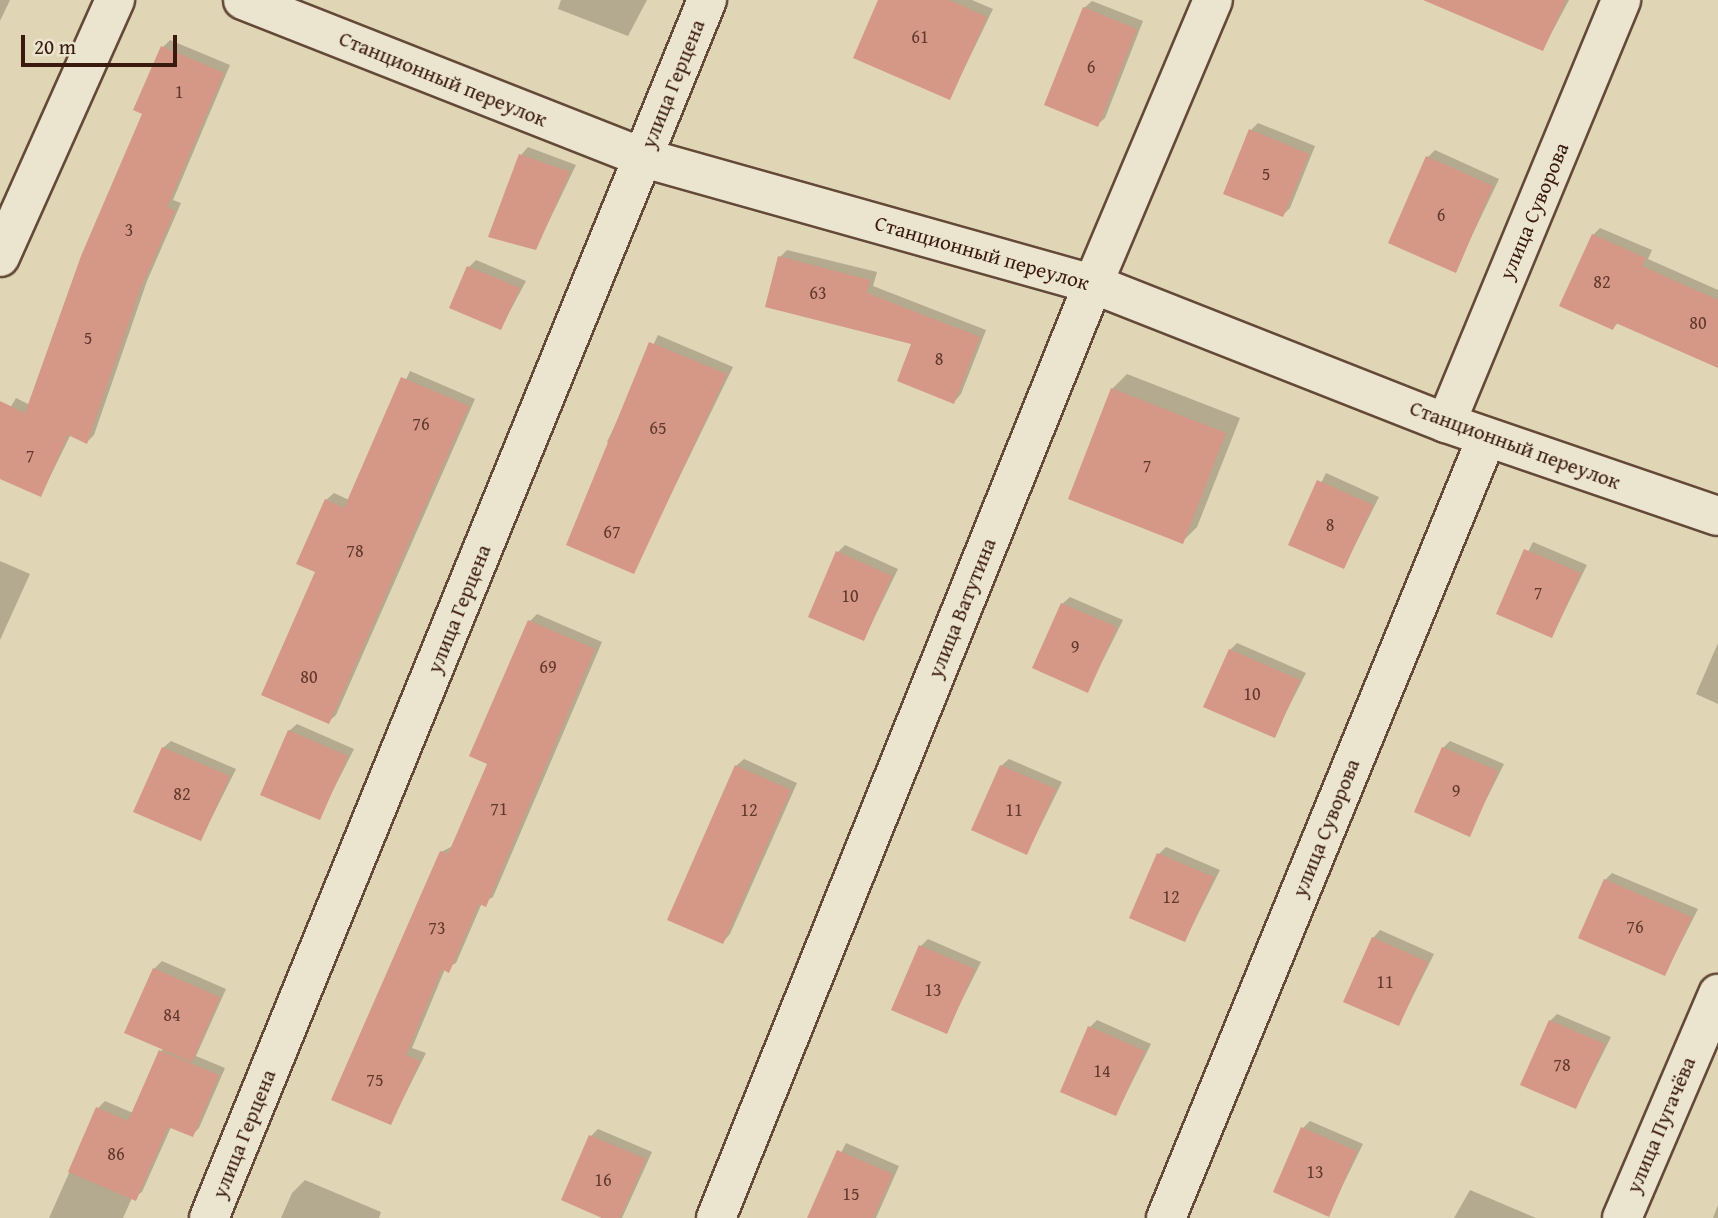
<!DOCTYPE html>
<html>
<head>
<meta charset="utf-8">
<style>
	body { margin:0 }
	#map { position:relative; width:1718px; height:1218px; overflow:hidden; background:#e0d5b4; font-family:"Gentium Book Plus",serif }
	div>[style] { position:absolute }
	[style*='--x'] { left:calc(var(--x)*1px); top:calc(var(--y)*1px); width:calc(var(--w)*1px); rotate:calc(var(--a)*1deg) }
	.shadow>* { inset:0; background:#0003 }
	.building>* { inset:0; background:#d59786 }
	.roads { filter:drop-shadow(2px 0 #644938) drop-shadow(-2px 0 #644938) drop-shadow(0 2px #644938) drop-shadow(0 -2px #644938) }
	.street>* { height:38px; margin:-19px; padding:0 19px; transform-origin:19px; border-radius:19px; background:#ebe4ce }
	span { translate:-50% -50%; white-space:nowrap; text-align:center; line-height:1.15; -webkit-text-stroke:7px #ebe4ce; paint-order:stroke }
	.number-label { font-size:18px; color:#61392c }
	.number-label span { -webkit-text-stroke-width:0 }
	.street-label { font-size:21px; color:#3a1a0e }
	.scale { position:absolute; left:21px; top:35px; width:156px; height:32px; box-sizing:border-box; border:4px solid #3a1a0e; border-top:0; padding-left:9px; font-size:21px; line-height:24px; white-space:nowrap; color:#3a1a0e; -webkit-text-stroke:5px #ebe4ce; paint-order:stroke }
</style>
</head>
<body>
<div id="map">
	<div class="shadow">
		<i style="clip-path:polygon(0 0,10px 0,0 21px)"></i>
		<i style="clip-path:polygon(561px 0,647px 0,628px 36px,558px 9px)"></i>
		<i style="clip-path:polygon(880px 0,972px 0,993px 9px,950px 98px)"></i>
		<i style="clip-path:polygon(1507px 0,1569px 0,1543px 49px)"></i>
		<i style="clip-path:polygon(1092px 1px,1143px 21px,1105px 118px,1097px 125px,1084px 8px)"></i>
		<i style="clip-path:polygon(170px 40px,230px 65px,173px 200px,181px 203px,147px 281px,94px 435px,87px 442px,71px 434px,41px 495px,0 477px,0 425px,16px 398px,30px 405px,144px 113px,163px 47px)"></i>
		<i style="clip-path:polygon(1258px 123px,1315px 146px,1290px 208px,1283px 215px,1251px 130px)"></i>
		<i style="clip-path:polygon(528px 147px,576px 165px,536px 248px,521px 155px)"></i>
		<i style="clip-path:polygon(1435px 150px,1499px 179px,1455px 271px,1428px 157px)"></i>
		<i style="clip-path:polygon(1600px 228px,1652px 250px,1648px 259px,1718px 290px,1718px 366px,1619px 322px,1613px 328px,1593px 235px)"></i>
		<i style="clip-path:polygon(787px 250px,877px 272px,873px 286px,986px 330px,961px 394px,954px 402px,914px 343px,780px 257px)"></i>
		<i style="clip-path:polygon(476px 260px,526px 281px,501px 328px,469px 267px)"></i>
		<i style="clip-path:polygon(658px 335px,733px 367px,633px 572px,612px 445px,607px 442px)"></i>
		<i style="clip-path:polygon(410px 371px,475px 399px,336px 715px,328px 722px,326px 500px,334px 493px,349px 500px)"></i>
		<i style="clip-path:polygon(1127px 374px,1240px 418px,1197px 527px,1182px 542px,1112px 389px)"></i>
		<i style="clip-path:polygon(1326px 473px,1379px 497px,1344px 567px,1291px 544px)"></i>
		<i style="clip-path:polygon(1533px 542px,1587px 565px,1552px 636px,1498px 613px)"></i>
		<i style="clip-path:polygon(845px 545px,898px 569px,864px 639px,838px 552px)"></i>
		<i style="clip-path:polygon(0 561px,30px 574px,0 640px)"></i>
		<i style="clip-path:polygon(1070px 597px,1123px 620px,1088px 690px,1062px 604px)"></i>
		<i style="clip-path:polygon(537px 614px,602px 642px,493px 897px,482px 903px,456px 963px,445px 969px,412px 1048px,426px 1053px,391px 1123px,441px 852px,453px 846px,490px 763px,530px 621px)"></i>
		<i style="clip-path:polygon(1237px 643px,1306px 673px,1274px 736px,1230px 650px)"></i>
		<i style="clip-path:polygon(1718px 643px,1718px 704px,1696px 694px)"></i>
		<i style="clip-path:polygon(297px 724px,354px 749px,319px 818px,289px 731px)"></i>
		<i style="clip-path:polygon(171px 741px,236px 769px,201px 839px,163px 748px)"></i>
		<i style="clip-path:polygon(1450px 741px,1504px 764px,1469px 834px,1443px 748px)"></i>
		<i style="clip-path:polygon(744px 759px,797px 783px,730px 934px,723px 942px,736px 766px)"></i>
		<i style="clip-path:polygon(1009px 759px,1062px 782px,1027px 853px,1001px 766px)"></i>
		<i style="clip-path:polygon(1166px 847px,1220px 870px,1185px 940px,1159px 854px)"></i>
		<i style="clip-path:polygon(1612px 873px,1698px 909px,1665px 974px,1605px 880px)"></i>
		<i style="clip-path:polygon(1380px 930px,1434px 954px,1399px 1024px,1373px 938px)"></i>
		<i style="clip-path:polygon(928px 939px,981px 962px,946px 1032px,921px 946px)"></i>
		<i style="clip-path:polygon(162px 961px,226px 989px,196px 1056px,225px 1068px,199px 1128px,192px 1135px,171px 1127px,142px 1192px,132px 1198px,123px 1218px,49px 1218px,98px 1108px,105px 1101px,133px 1113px,163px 1048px,154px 969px)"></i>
		<i style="clip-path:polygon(1557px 1014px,1611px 1037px,1576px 1107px,1550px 1021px)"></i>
		<i style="clip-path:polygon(1097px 1020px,1151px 1044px,1116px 1114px,1090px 1027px)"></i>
		<i style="clip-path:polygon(1310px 1121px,1363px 1144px,1328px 1215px,1303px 1128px)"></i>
		<i style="clip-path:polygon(598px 1129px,652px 1152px,622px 1218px,607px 1218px,591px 1136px)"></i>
		<i style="clip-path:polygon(846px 1143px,899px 1166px,876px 1218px,822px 1218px,811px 1213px)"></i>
		<i style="clip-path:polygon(305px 1180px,381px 1212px,379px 1218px,281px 1218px,292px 1193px)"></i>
		<i style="clip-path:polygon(1470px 1190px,1536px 1218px,1454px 1218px)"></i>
		<i style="clip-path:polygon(1718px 1205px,1718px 1218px,1713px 1218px)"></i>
	</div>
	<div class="building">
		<i style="clip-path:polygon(878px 0,949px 0,987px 17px,950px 100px,853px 58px)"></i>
		<i style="clip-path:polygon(1423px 0,1566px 0,1543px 51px)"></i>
		<i style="clip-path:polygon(1083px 7px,1137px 29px,1098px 127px,1044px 105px)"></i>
		<i style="clip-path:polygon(161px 46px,224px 73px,167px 207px,175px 211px,140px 290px,87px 444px,68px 435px,41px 497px,0 479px,0 401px,25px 413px,81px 256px,142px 114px,133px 110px)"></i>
		<i style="clip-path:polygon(1249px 129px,1309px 154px,1283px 217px,1223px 194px)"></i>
		<i style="clip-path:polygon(519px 154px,570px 172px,536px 250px,488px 237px)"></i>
		<i style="clip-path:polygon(1426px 156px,1493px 186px,1456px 273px,1388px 243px)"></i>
		<i style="clip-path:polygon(1592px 234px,1646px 258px,1642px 266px,1718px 300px,1718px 368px,1616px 323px,1613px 330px,1559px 306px)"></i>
		<i style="clip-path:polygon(778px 256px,870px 280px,867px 293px,980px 337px,954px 404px,897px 381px,911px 344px,765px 307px)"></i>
		<i style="clip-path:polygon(467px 266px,520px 288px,501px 330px,449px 308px)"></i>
		<i style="clip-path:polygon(649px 342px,727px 374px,634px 574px,566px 545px)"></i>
		<i style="clip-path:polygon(401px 377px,469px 406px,329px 724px,261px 695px,315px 572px,296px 564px,325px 499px,344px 508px)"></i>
		<i style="clip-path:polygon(1111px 388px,1226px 433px,1183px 544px,1068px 499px)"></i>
		<i style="clip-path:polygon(1317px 480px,1373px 505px,1344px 569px,1288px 545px)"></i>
		<i style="clip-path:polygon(1524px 549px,1581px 573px,1552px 638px,1496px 614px)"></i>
		<i style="clip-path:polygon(836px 551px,892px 576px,864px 641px,808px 617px)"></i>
		<i style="clip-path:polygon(1061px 603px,1117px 627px,1088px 693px,1032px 668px)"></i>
		<i style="clip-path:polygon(528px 620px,595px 649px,486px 907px,479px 904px,449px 973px,442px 969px,406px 1055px,420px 1061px,391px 1125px,331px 1100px,440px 851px,448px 854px,487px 764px,469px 756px)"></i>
		<i style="clip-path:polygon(1229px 649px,1300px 680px,1275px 738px,1203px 707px)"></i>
		<i style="clip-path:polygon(288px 730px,348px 756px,320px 820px,260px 795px)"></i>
		<i style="clip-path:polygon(162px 747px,230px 776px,201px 841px,133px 812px)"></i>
		<i style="clip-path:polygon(1442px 747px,1498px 771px,1470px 837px,1414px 812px)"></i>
		<i style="clip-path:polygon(735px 765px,791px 790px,723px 944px,667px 920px)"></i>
		<i style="clip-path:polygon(1000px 765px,1056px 789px,1027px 855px,971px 830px)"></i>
		<i style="clip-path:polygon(1157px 853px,1214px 877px,1185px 942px,1129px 918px)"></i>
		<i style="clip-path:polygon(1604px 879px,1692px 917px,1665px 976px,1578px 938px)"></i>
		<i style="clip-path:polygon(1372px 937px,1428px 962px,1399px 1026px,1343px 1002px)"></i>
		<i style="clip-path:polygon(919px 945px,975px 969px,947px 1034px,891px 1010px)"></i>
		<i style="clip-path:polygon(153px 968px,220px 997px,192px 1062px,124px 1033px)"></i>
		<i style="clip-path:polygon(1549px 1020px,1605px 1044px,1576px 1109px,1520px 1085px)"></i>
		<i style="clip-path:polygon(1088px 1026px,1145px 1051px,1116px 1116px,1060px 1092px)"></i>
		<i style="clip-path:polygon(159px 1050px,219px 1075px,193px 1137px,168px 1127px,136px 1201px,68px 1172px,96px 1107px,128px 1121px)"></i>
		<i style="clip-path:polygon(1301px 1127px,1357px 1151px,1329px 1217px,1273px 1192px)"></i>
		<i style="clip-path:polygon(589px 1135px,646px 1159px,620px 1218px,602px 1218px,561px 1200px)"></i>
		<i style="clip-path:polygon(837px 1150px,893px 1174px,873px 1218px,807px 1218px)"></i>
	</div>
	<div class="roads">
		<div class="street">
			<i style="--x:243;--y:0;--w:431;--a:21.5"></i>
			<i style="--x:644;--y:158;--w:466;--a:15.7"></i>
			<i style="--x:1093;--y:284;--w:379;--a:21.5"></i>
			<i style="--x:1446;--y:423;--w:287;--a:18.9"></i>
			<i style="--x:0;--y:257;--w:282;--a:-65.9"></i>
			<i style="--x:1446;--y:423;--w:458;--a:-67.5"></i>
			<i style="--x:209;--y:1218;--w:1316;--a:-67.76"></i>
			<i style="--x:716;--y:1218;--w:1007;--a:-68.02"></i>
			<i style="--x:1093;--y:284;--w:308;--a:-67.1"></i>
			<i style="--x:1166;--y:1218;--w:844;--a:-67.66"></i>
			<i style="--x:1622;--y:1218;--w:244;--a:-66.8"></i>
		</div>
	</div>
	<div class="number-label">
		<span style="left:920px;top:37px">61</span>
		<span style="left:1091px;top:67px">6</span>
		<span style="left:179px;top:92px">1</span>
		<span style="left:1266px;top:174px">5</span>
		<span style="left:1441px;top:215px">6</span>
		<span style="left:129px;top:230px">3</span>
		<span style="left:1602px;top:282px">82</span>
		<span style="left:818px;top:293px">63</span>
		<span style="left:1698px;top:323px">80</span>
		<span style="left:88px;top:338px">5</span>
		<span style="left:939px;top:359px">8</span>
		<span style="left:421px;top:424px">76</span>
		<span style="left:658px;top:428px">65</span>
		<span style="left:30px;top:456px">7</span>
		<span style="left:1147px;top:466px">7</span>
		<span style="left:1330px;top:525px">8</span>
		<span style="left:612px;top:532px">67</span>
		<span style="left:355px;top:551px">78</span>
		<span style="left:1538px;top:593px">7</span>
		<span style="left:850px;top:596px">10</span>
		<span style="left:1075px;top:647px">9</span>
		<span style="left:548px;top:667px">69</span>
		<span style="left:309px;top:677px">80</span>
		<span style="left:1252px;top:694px">10</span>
		<span style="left:1456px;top:791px">9</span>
		<span style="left:182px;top:794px">82</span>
		<span style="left:499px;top:809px">71</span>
		<span style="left:749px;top:810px">12</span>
		<span style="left:1014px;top:810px">11</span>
		<span style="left:1171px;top:897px">12</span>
		<span style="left:1635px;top:927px">76</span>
		<span style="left:437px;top:928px">73</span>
		<span style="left:1385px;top:982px">11</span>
		<span style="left:933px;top:990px">13</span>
		<span style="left:172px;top:1015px">84</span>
		<span style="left:1562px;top:1065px">78</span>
		<span style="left:1102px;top:1071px">14</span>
		<span style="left:375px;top:1080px">75</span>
		<span style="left:116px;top:1154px">86</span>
		<span style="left:1315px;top:1172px">13</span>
		<span style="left:603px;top:1180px">16</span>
		<span style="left:851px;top:1194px">15</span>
	</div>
	<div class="street-label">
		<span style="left:443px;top:79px;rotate:22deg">Станционный переулок</span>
		<span style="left:673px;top:84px;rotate:-68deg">улица Герцена</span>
		<span style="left:1534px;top:211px;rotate:-67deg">улица Суворова</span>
		<span style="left:982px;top:253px;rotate:16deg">Станционный переулок</span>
		<span style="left:1515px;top:445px;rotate:20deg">Станционный переулок</span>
		<span style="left:962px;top:608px;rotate:-68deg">улица Ватутина</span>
		<span style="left:459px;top:609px;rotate:-68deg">улица Герцена</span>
		<span style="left:1326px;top:828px;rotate:-68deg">улица Суворова</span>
		<span style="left:1661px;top:1125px;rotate:-67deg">улица Пугачёва</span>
		<span style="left:244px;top:1134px;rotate:-68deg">улица Герцена</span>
	</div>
	<div class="scale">20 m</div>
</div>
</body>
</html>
